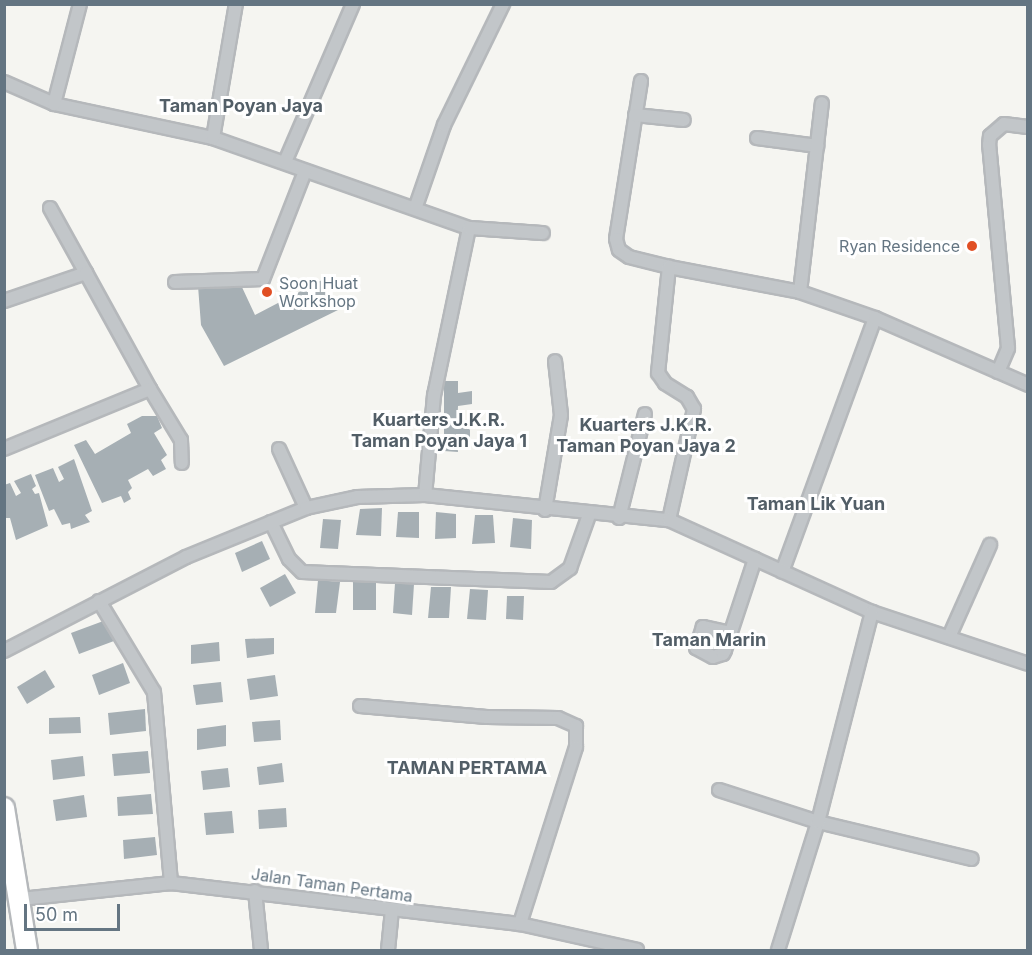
<!DOCTYPE html>
<html>
<head>
<meta charset="utf-8">
<style>
	body { margin:0 }
	#map { position:relative; width:1032px; height:955px; overflow:hidden; background:#f5f5f1; font-family:Inter,sans-serif }
	div>[style] { position:absolute }
	[style*='--x'] { left:calc(var(--x)*1px); top:calc(var(--y)*1px); width:calc(var(--w)*1px); rotate:calc(var(--a)*1deg) }
	.building>* { inset:0; background:#a6afb4 }
	.roads { filter:drop-shadow(2px 0 #b5b8bb) drop-shadow(-2px 0 #b5b8bb) drop-shadow(0 2px #b5b8bb) drop-shadow(0 -2px #b5b8bb) }
	.minor>* { height:12px; margin:-6px; padding:0 6px; transform-origin:6px; border-radius:6px; background:#c2c6c9 }
	.trunk>* { height:20px; margin:-10px; padding:0 10px; transform-origin:10px; border-radius:10px; background:#fff }
	.dots>* { width:16px; height:16px; translate:-50% -50%; box-sizing:border-box; border:3px solid #fff; border-radius:50% }
	span { translate:-50% -50%; white-space:nowrap; text-align:center; line-height:1.15; -webkit-text-stroke:6px #fff; paint-order:stroke }
	.poi-label { font-size:16px; color:#647582 }
	.right { translate:-100% -50%; text-align:right }
	.left { translate:0 -50%; text-align:left }
	.street-label { font-size:16px; color:#647582 }
	.neighbourhood-label { font-size:18px; color:#525e67; font-weight:700 }
	.frame { position:absolute; inset:0; border:6px solid #647582; pointer-events:none }
	.scale { position:absolute; left:24px; top:904px; width:96px; height:27px; box-sizing:border-box; border:3px solid #647582; border-top:0; padding-left:8px; font-size:18px; line-height:21px; white-space:nowrap; color:#647582; -webkit-text-stroke:4px #fff; paint-order:stroke }
</style>
</head>
<body>
<div id="map">
	<div class="building">
		<i style="clip-path:polygon(322px 280px,338px 310px,224px 366px,201px 325px,198px 286px,241px 285px,255px 315px)"></i>
		<i style="clip-path:polygon(444px 381px,458px 381px,458px 393px,472px 391px,472px 404px,458px 406px,457px 427px,470px 426px,470px 439px,457px 440px,458px 452px,444px 451px)"></i>
		<i style="clip-path:polygon(142px 416px,157px 416px,162px 428px,154px 433px,167px 455px,161px 460px,166px 469px,153px 476px,148px 469px,128px 480px,132px 488px,128px 492px,131px 499px,124px 503px,121px 496px,102px 503px,74px 445px,86px 440px,95px 454px,131px 433px,127px 424px)"></i>
		<i style="clip-path:polygon(74px 459px,92px 511px,85px 515px,90px 522px,71px 529px,70px 523px,62px 525px,54px 509px,49px 511px,35px 475px,53px 468px,59px 482px,64px 479px,58px 467px)"></i>
		<i style="clip-path:polygon(31px 474px,36px 486px,32px 489px,35px 494px,39px 493px,48px 526px,16px 540px,10px 518px,4px 518px,4px 485px,10px 483px,16px 496px,21px 493px,14px 481px)"></i>
		<i style="clip-path:polygon(382px 508px,381px 536px,356px 535px,360px 509px)"></i>
		<i style="clip-path:polygon(398px 512px,419px 512px,419px 538px,396px 537px)"></i>
		<i style="clip-path:polygon(436px 512px,456px 514px,456px 538px,435px 539px)"></i>
		<i style="clip-path:polygon(475px 515px,493px 515px,495px 543px,472px 544px)"></i>
		<i style="clip-path:polygon(513px 518px,532px 520px,531px 549px,510px 547px)"></i>
		<i style="clip-path:polygon(323px 519px,341px 520px,338px 549px,320px 548px)"></i>
		<i style="clip-path:polygon(262px 541px,270px 559px,242px 572px,235px 553px)"></i>
		<i style="clip-path:polygon(285px 574px,296px 593px,270px 607px,260px 588px)"></i>
		<i style="clip-path:polygon(318px 580px,340px 582px,336px 613px,315px 613px)"></i>
		<i style="clip-path:polygon(353px 582px,376px 582px,376px 610px,353px 610px)"></i>
		<i style="clip-path:polygon(395px 583px,414px 584px,412px 615px,393px 613px)"></i>
		<i style="clip-path:polygon(431px 587px,451px 587px,449px 618px,428px 618px)"></i>
		<i style="clip-path:polygon(470px 589px,488px 590px,486px 620px,467px 619px)"></i>
		<i style="clip-path:polygon(507px 596px,524px 596px,523px 620px,506px 619px)"></i>
		<i style="clip-path:polygon(106px 620px,114px 641px,79px 654px,71px 633px)"></i>
		<i style="clip-path:polygon(274px 638px,274px 654px,247px 658px,245px 639px)"></i>
		<i style="clip-path:polygon(219px 642px,220px 661px,191px 664px,191px 645px)"></i>
		<i style="clip-path:polygon(123px 663px,130px 683px,99px 695px,92px 675px)"></i>
		<i style="clip-path:polygon(45px 670px,55px 687px,27px 704px,17px 687px)"></i>
		<i style="clip-path:polygon(275px 675px,278px 696px,250px 700px,247px 679px)"></i>
		<i style="clip-path:polygon(221px 682px,223px 702px,196px 705px,193px 685px)"></i>
		<i style="clip-path:polygon(145px 709px,146px 731px,110px 735px,108px 713px)"></i>
		<i style="clip-path:polygon(80px 717px,81px 733px,49px 734px,49px 718px)"></i>
		<i style="clip-path:polygon(280px 720px,281px 740px,254px 742px,252px 722px)"></i>
		<i style="clip-path:polygon(226px 725px,226px 746px,197px 750px,197px 729px)"></i>
		<i style="clip-path:polygon(148px 751px,150px 773px,114px 776px,112px 754px)"></i>
		<i style="clip-path:polygon(83px 756px,85px 776px,53px 780px,51px 760px)"></i>
		<i style="clip-path:polygon(282px 763px,284px 782px,259px 785px,257px 767px)"></i>
		<i style="clip-path:polygon(228px 768px,230px 787px,203px 790px,201px 771px)"></i>
		<i style="clip-path:polygon(151px 794px,153px 814px,118px 816px,117px 797px)"></i>
		<i style="clip-path:polygon(84px 795px,87px 817px,56px 821px,53px 800px)"></i>
		<i style="clip-path:polygon(286px 808px,287px 827px,259px 829px,258px 810px)"></i>
		<i style="clip-path:polygon(232px 811px,234px 833px,206px 835px,204px 813px)"></i>
		<i style="clip-path:polygon(155px 837px,157px 855px,124px 859px,123px 840px)"></i>
	</div>
	<div class="roads">
		<div class="minor">
			<i style="--x:641;--y:81;--w:160;--a:99"></i>
			<i style="--x:616;--y:239;--w:11;--a:75"></i>
			<i style="--x:619;--y:250;--w:12;--a:35"></i>
			<i style="--x:629;--y:257;--w:41;--a:14"></i>
			<i style="--x:669;--y:267;--w:133;--a:10.8"></i>
			<i style="--x:800;--y:292;--w:79;--a:19.1"></i>
			<i style="--x:875;--y:318;--w:270;--a:110.1"></i>
			<i style="--x:4;--y:82;--w:55;--a:23.7"></i>
			<i style="--x:54;--y:104;--w:163;--a:12.1"></i>
			<i style="--x:213;--y:138;--w:271;--a:19.4"></i>
			<i style="--x:469;--y:228;--w:171;--a:101.8"></i>
			<i style="--x:434;--y:395;--w:100;--a:95.1"></i>
			<i style="--x:54;--y:104;--w:103;--a:-75.4"></i>
			<i style="--x:635;--y:115;--w:49;--a:5.8"></i>
			<i style="--x:213;--y:138;--w:136;--a:-80.3"></i>
			<i style="--x:757;--y:138;--w:61;--a:7.6"></i>
			<i style="--x:285;--y:162;--w:172;--a:-66.7"></i>
			<i style="--x:416;--y:206;--w:86;--a:-70.9"></i>
			<i style="--x:444;--y:125;--w:135;--a:-64"></i>
			<i style="--x:50;--y:208;--w:74;--a:61"></i>
			<i style="--x:469;--y:228;--w:74;--a:3.9"></i>
			<i style="--x:175;--y:282;--w:88;--a:-2"></i>
			<i style="--x:263;--y:279;--w:116;--a:-68.7"></i>
			<i style="--x:800;--y:292;--w:190;--a:-83.4"></i>
			<i style="--x:4;--y:301;--w:87;--a:-18.9"></i>
			<i style="--x:86;--y:273;--w:132;--a:61.1"></i>
			<i style="--x:150;--y:389;--w:158;--a:157.7"></i>
			<i style="--x:875;--y:318;--w:167;--a:23.6"></i>
			<i style="--x:998;--y:372;--w:26;--a:-67"></i>
			<i style="--x:1008;--y:348;--w:204;--a:-95.3"></i>
			<i style="--x:989;--y:145;--w:9;--a:-84"></i>
			<i style="--x:990;--y:136;--w:18;--a:-41"></i>
			<i style="--x:1004;--y:124;--w:24;--a:7"></i>
			<i style="--x:150;--y:389;--w:60;--a:58.7"></i>
			<i style="--x:181;--y:440;--w:23;--a:88"></i>
			<i style="--x:279;--y:449;--w:65;--a:65.4"></i>
			<i style="--x:545;--y:510;--w:96;--a:-80.4"></i>
			<i style="--x:561;--y:415;--w:54;--a:-96.3"></i>
			<i style="--x:619;--y:518;--w:107;--a:-76"></i>
			<i style="--x:669;--y:520;--w:114;--a:-77.3"></i>
			<i style="--x:694;--y:409;--w:14;--a:-120"></i>
			<i style="--x:687;--y:397;--w:26;--a:-148"></i>
			<i style="--x:665;--y:383;--w:12;--a:-125"></i>
			<i style="--x:658;--y:373;--w:107;--a:-84.1"></i>
			<i style="--x:271;--y:522;--w:41;--a:64.1"></i>
			<i style="--x:289;--y:559;--w:18;--a:45"></i>
			<i style="--x:302;--y:572;--w:249;--a:2.3"></i>
			<i style="--x:551;--y:582;--w:24;--a:-36"></i>
			<i style="--x:570;--y:568;--w:56;--a:-70.3"></i>
			<i style="--x:99;--y:601;--w:106;--a:58.9"></i>
			<i style="--x:154;--y:692;--w:192;--a:84.9"></i>
			<i style="--x:731;--y:633;--w:29;--a:-168"></i>
			<i style="--x:703;--y:627;--w:22;--a:108"></i>
			<i style="--x:696;--y:648;--w:19;--a:28"></i>
			<i style="--x:713;--y:657;--w:10;--a:-17"></i>
			<i style="--x:723;--y:654;--w:4;--a:-63"></i>
			<i style="--x:725;--y:650;--w:96;--a:-71.8"></i>
			<i style="--x:949;--y:637;--w:101;--a:-66"></i>
			<i style="--x:4;--y:651;--w:205;--a:-27.3"></i>
			<i style="--x:186;--y:557;--w:130;--a:-22.2"></i>
			<i style="--x:306;--y:508;--w:52;--a:-12.2"></i>
			<i style="--x:357;--y:497;--w:68;--a:-1.7"></i>
			<i style="--x:425;--y:495;--w:245;--a:5.9"></i>
			<i style="--x:669;--y:520;--w:223;--a:24.4"></i>
			<i style="--x:872;--y:612;--w:164;--a:18.4"></i>
			<i style="--x:360;--y:706;--w:127;--a:5"></i>
			<i style="--x:487;--y:717;--w:71;--a:0.8"></i>
			<i style="--x:558;--y:718;--w:20;--a:24"></i>
			<i style="--x:576;--y:726;--w:21;--a:90"></i>
			<i style="--x:576;--y:747;--w:186;--a:107.6"></i>
			<i style="--x:719;--y:790;--w:104;--a:17.9"></i>
			<i style="--x:818;--y:822;--w:158;--a:13.5"></i>
			<i style="--x:255;--y:891;--w:59;--a:84.2"></i>
			<i style="--x:21;--y:899;--w:151;--a:-6.1"></i>
			<i style="--x:171;--y:883;--w:351;--a:6.7"></i>
			<i style="--x:520;--y:924;--w:120;--a:12.5"></i>
			<i style="--x:388;--y:950;--w:40;--a:-84.3"></i>
			<i style="--x:778;--y:950;--w:134;--a:-72.6"></i>
			<i style="--x:818;--y:822;--w:217;--a:-75.6"></i>
		</div>
		<div class="trunk">
			<i style="--x:4;--y:808;--w:144;--a:80.8"></i>
		</div>
	</div>
	<div class="dots">
		<i style="left:972px;top:246px;background:#e15025"></i>
		<i style="left:267px;top:292px;background:#e15025"></i>
	</div>
	<div class="poi-label">
		<span class="right" style="left:960px;top:246px">Ryan Residence</span>
		<span class="left" style="left:279px;top:292px">Soon Huat<br>Workshop</span>
	</div>
	<div class="street-label">
		<span style="left:332px;top:885px;rotate:8deg">Jalan Taman Pertama</span>
	</div>
	<div class="neighbourhood-label">
		<span style="left:241px;top:106px">Taman Poyan Jaya</span>
		<span style="left:439px;top:431px">Kuarters J.K.R.<br>Taman Poyan Jaya 1</span>
		<span style="left:646px;top:436px">Kuarters J.K.R.<br>Taman Poyan Jaya 2</span>
		<span style="left:816px;top:504px">Taman Lik Yuan</span>
		<span style="left:709px;top:640px">Taman Marin</span>
		<span style="left:467px;top:768px">TAMAN PERTAMA</span>
	</div>
	<div class="frame"></div>
	<div class="scale">50 m</div>
</div>
</body>
</html>
